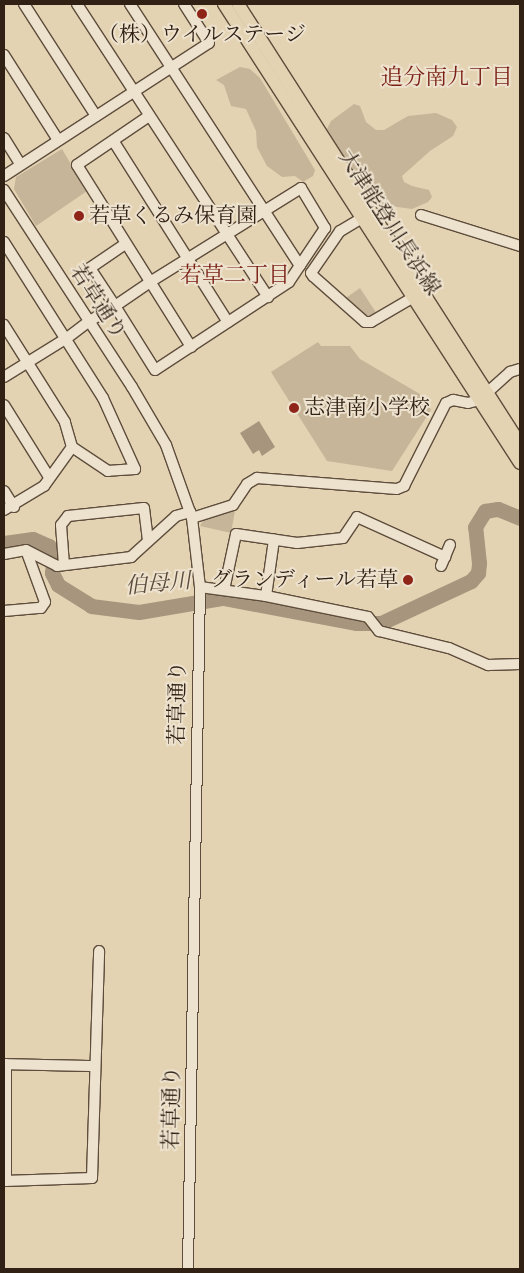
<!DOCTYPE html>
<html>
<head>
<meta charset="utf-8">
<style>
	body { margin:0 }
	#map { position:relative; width:524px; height:1273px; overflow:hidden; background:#e4d3b3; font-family:"IM FELL Double Pica","Noto Serif JP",serif }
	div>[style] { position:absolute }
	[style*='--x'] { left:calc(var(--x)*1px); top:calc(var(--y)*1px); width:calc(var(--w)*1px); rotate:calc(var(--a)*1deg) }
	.green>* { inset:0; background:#c6b598 }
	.water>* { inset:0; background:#a7967d }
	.river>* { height:15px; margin:-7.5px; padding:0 7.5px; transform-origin:7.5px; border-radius:7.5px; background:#a7967d }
	.roads { filter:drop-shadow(1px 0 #5e4d3c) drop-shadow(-1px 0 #5e4d3c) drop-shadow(0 1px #5e4d3c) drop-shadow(0 -1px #5e4d3c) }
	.minor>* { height:10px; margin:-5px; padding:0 5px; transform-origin:5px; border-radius:5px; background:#ede2ce }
	.major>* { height:12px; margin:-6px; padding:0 6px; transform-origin:6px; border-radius:6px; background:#e4d3b3 }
	.dots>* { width:14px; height:14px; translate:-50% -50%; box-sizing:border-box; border:2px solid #ede2ce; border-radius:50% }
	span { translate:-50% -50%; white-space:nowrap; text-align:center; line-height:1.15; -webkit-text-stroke:4px #ede2ce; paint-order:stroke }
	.poi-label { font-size:21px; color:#312014 }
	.left { translate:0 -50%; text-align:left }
	.right { translate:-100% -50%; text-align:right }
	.street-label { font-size:21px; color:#312014 }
	.neighbourhood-label { font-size:22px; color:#7a1f14 }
	.water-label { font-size:22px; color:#5a4939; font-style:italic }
	.frame { position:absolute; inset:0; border:5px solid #312014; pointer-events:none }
</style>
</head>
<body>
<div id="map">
	<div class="green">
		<i style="clip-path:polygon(240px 67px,250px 69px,260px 78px,315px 170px,313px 176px,303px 182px,295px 176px,282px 177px,267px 166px,257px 147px,256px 131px,246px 109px,231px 106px,224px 85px,216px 80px)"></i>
		<i style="clip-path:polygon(354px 104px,360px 106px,366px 122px,376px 130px,384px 130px,408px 116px,436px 113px,452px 120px,457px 127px,453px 136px,430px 151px,402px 176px,404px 182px,412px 186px,429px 190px,432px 197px,428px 202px,412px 209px,375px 204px,368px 198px,327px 129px,331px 121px)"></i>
		<i style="clip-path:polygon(62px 149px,87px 191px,36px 226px,14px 189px,16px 177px)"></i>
		<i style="clip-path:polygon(360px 288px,377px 314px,370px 318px,364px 318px,343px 300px)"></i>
		<i style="clip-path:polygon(318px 342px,321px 346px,350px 346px,360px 359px,425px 397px,431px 410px,392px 471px,327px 461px,271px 372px)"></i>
		<i style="clip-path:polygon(229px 511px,235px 511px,231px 533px,200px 526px,204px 519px)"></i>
	</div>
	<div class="water">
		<i style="clip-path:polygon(259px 421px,275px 447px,262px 456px,259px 450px,253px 454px,240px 433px)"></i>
	</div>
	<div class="river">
		<i style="--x:4;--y:543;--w:29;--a:-8"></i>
		<i style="--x:33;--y:539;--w:17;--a:24"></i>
		<i style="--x:49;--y:546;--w:13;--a:67"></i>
		<i style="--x:54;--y:558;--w:15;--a:98"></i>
		<i style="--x:52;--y:573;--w:13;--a:63"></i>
		<i style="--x:58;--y:585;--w:39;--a:32"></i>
		<i style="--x:91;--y:606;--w:48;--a:7.1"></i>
		<i style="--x:139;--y:612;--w:85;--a:-9.5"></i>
		<i style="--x:223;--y:598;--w:136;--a:10.6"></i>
		<i style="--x:357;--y:623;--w:24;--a:0"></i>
		<i style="--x:381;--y:623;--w:99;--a:-25"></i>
		<i style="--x:471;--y:581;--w:11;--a:-49"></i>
		<i style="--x:478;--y:573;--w:10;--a:-84"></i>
		<i style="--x:479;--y:563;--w:36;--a:-96"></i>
		<i style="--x:475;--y:527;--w:19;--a:-58"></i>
		<i style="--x:485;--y:511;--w:13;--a:-9"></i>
		<i style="--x:498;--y:509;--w:24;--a:22"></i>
	</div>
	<div class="roads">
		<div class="minor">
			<i style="--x:24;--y:4;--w:133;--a:57.3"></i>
			<i style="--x:77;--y:4;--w:350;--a:56.9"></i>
			<i style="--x:130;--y:4;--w:312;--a:57"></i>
			<i style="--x:4;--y:55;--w:101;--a:57.6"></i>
			<i style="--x:149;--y:116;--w:87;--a:145.8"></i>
			<i style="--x:77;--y:165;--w:215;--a:57.9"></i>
			<i style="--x:4;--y:138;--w:31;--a:58"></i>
			<i style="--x:114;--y:142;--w:213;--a:57.7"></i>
			<i style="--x:4;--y:176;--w:244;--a:-33"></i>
			<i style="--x:209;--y:43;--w:46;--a:-122.7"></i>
			<i style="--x:4;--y:190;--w:235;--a:57"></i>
			<i style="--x:132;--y:387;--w:67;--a:59.6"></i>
			<i style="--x:166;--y:445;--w:77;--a:70.4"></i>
			<i style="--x:192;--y:518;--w:69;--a:83.4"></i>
			<i style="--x:200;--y:587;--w:682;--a:91.01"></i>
			<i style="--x:421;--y:215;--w:104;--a:17.4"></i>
			<i style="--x:362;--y:218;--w:26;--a:149"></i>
			<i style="--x:340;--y:231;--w:51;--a:124.6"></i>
			<i style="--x:311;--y:273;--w:4;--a:56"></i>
			<i style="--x:313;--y:276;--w:69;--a:41.5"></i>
			<i style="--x:365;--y:322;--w:6;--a:0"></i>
			<i style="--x:371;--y:322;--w:56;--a:-30.3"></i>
			<i style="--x:4;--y:242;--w:185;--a:57.6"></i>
			<i style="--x:103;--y:398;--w:78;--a:65.7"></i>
			<i style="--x:135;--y:469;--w:27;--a:176"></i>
			<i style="--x:108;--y:471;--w:43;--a:-146.3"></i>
			<i style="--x:72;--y:447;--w:26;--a:-106"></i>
			<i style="--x:65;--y:422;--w:115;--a:-122.2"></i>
			<i style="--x:4;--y:377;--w:74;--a:-31.8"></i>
			<i style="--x:67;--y:338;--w:26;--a:-37"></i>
			<i style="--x:88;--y:322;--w:31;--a:-31"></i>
			<i style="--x:115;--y:306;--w:42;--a:-34.4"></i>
			<i style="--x:150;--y:282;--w:178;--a:-31.9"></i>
			<i style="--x:301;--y:188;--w:47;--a:59"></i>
			<i style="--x:325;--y:228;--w:65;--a:123.7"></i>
			<i style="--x:289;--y:282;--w:160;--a:146.7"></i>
			<i style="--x:155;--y:370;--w:75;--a:-122"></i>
			<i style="--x:115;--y:306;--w:45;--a:-123.3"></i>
			<i style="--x:90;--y:268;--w:42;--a:-34.4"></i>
			<i style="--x:4;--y:405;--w:85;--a:58"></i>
			<i style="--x:4;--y:491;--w:19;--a:58"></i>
			<i style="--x:4;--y:510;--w:47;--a:-31"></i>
			<i style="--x:44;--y:486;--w:48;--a:-54.3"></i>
			<i style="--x:192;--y:518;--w:43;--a:-17.6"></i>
			<i style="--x:233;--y:505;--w:25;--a:-56"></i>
			<i style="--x:247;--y:484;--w:12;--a:-31"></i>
			<i style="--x:257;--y:478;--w:140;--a:4.5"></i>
			<i style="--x:397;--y:489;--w:8;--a:-23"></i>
			<i style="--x:404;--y:486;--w:93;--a:-63.2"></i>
			<i style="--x:446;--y:403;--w:8;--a:-23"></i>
			<i style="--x:453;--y:400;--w:15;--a:11"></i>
			<i style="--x:468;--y:403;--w:11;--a:-15"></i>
			<i style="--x:479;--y:400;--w:42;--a:-42.1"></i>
			<i style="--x:510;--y:372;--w:10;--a:-17"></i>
			<i style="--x:4;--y:554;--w:22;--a:-10"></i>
			<i style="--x:26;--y:550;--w:35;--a:27"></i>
			<i style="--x:57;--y:566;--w:75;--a:-6.9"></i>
			<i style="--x:131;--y:557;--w:61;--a:-42.3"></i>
			<i style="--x:176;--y:516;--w:15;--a:-16"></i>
			<i style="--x:64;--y:565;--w:40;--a:-94.3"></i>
			<i style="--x:61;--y:525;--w:11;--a:-52"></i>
			<i style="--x:68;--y:516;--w:76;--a:-6"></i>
			<i style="--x:144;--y:508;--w:31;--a:83"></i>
			<i style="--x:441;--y:566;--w:23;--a:-67"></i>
			<i style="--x:200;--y:587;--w:67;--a:7.8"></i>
			<i style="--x:266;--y:596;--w:104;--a:11.6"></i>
			<i style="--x:368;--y:617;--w:18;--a:52"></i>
			<i style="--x:379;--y:631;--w:72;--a:13.7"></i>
			<i style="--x:449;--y:648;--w:43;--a:23.6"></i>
			<i style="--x:488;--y:665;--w:32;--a:-2"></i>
			<i style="--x:224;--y:590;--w:57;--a:-77.9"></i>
			<i style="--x:236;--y:534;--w:62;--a:8.4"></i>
			<i style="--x:297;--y:543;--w:46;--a:-6.2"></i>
			<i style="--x:343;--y:538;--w:25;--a:-56"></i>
			<i style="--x:357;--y:517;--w:97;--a:24.4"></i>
			<i style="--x:266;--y:596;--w:57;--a:-81.9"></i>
			<i style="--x:4;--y:611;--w:37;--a:-5"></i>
			<i style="--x:41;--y:608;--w:7;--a:-56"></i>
			<i style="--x:45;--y:602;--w:55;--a:-110.1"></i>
			<i style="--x:4;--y:1064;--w:91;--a:1.3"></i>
			<i style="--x:6;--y:1064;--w:117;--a:90"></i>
			<i style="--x:4;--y:1181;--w:88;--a:-2"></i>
			<i style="--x:92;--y:1178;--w:227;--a:-88.2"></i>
		</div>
		<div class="major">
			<i style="--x:224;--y:4;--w:546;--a:57.18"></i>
			<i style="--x:238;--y:4;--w:523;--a:57.34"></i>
		</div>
	</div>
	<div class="dots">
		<i style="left:202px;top:14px;background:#8f2418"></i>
		<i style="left:79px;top:216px;background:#8f2418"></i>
		<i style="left:294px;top:408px;background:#8f2418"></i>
		<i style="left:408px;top:580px;background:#8f2418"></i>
	</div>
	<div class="poi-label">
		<span style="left:202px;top:35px">（株）ウイルステージ</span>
		<span class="left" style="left:89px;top:216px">若草くるみ保育園</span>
		<span class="left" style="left:304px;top:408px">志津南小学校</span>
		<span class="right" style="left:398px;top:580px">グランディール若草</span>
	</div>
	<div class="street-label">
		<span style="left:389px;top:223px;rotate:57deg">大津能登川長浜線</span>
		<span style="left:98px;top:302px;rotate:57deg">若草通り</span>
		<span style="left:178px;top:703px;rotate:-89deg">若草通り</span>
		<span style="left:172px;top:1108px;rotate:-89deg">若草通り</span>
	</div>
	<div class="neighbourhood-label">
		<span style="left:447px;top:78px">追分南九丁目</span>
		<span style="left:235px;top:276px">若草二丁目</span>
	</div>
	<div class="water-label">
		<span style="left:158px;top:584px;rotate:-5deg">伯母川</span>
	</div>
	<div class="frame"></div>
</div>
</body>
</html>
